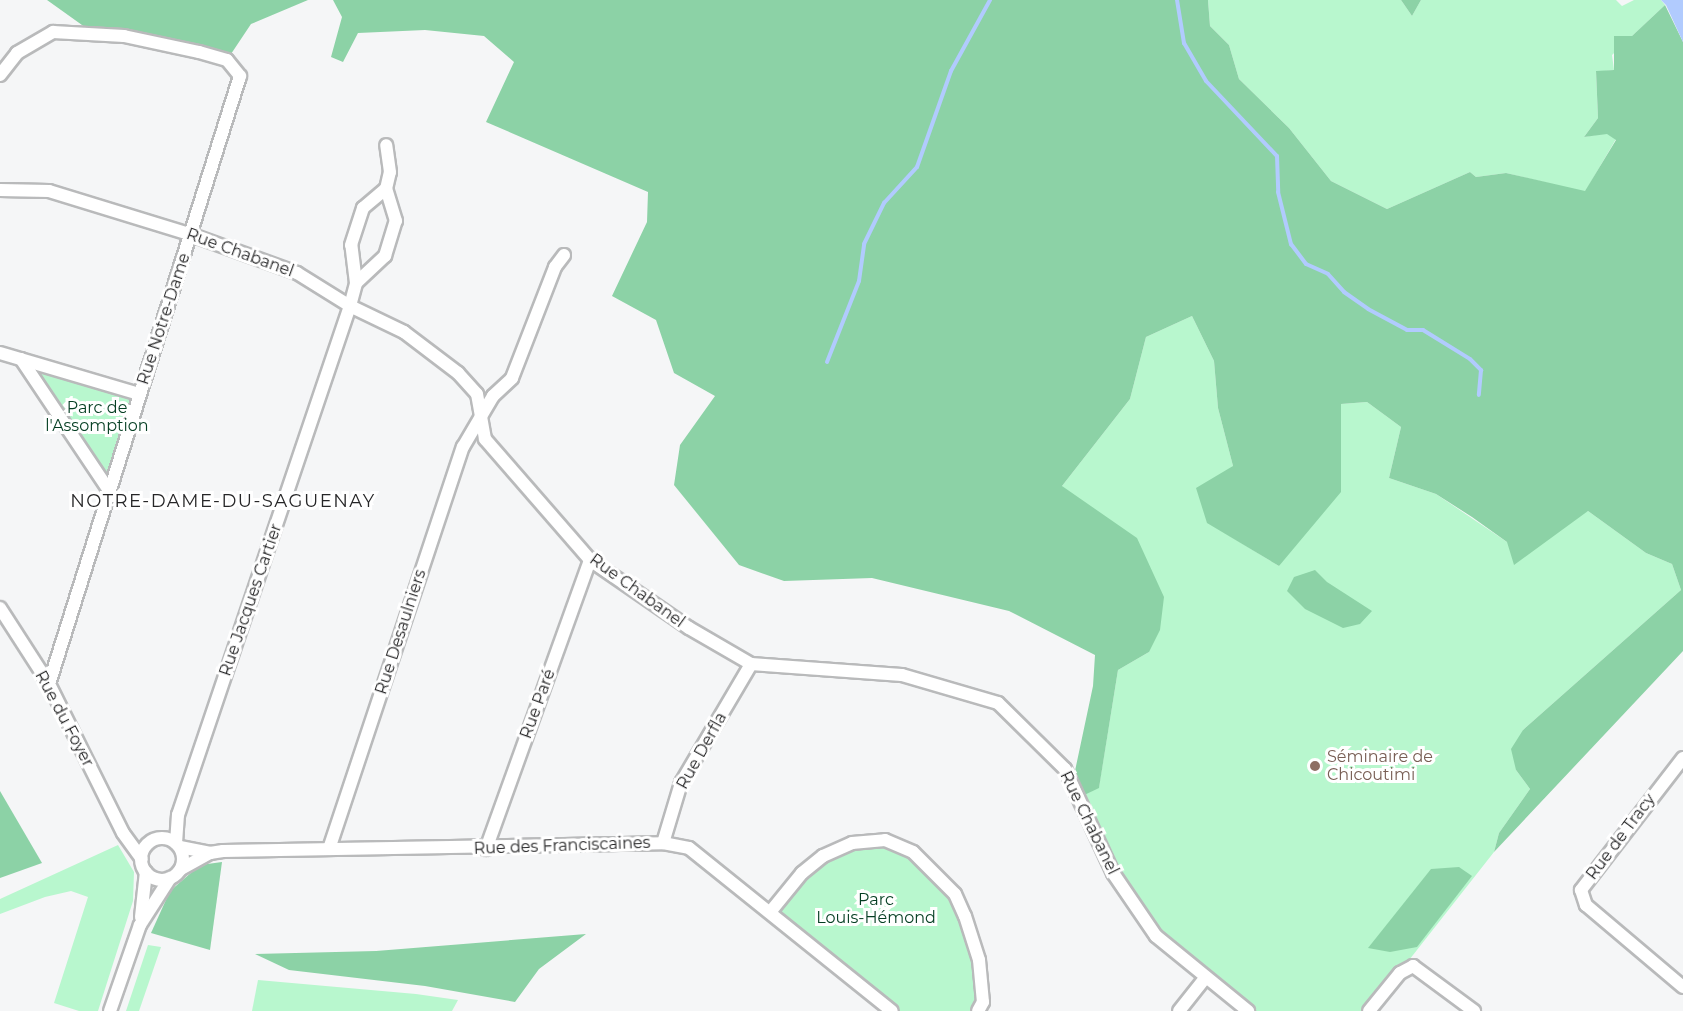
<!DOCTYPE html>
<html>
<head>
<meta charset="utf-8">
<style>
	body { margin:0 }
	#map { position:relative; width:1683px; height:1011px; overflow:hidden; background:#f5f6f7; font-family:Montserrat,sans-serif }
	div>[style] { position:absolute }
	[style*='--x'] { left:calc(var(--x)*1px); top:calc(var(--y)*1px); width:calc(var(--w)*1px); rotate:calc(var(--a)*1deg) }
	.green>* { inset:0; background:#b8f7ce }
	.forest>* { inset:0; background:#8cd2a6 }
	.water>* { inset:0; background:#b1cbfe }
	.stream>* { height:4px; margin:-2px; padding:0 2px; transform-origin:2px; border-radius:2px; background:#b1cbfe }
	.roads { filter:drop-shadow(2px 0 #b9babb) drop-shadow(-2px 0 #b9babb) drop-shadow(0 2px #b9babb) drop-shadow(0 -2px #b9babb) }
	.minor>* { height:12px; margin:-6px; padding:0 6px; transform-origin:6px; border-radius:6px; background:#fff }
	.minor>.ring { margin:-6px; padding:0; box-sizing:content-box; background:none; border:12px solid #fff; border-radius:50% }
	.dots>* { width:16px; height:16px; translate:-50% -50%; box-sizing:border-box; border:3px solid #fff; border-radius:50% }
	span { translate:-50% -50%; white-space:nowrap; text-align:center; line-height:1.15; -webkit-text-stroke:6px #fff; paint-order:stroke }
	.street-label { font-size:16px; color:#262627 }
	.park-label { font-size:16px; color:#043e22 }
	.education-label { font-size:16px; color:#785e54 }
	.left { translate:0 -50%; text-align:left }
	.neighbourhood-label { font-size:18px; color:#262627; letter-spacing:1.5px }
</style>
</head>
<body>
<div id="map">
	<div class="green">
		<i style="clip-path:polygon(1208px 0,1401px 0,1412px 16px,1421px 0,1616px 0,1622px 6px,1634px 0,1661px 0,1665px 5px,1612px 55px,1614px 70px,1596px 72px,1598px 118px,1584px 137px,1607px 133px,1616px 139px,1585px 192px,1506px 173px,1476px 177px,1470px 172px,1387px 209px,1331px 181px,1289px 128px,1239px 79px,1229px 45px,1210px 26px)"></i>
		<i style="clip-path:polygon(1192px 316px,1214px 361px,1218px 408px,1233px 466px,1207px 522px,1279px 566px,1338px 437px,1341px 404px,1367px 402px,1401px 427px,1389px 478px,1436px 494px,1507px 542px,1588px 511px,1646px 553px,1672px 564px,1681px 590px,1523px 730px,1516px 770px,1530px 789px,1499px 833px,1494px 852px,1369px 1011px,1248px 1011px,1156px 936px,1113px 873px,1078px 798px,1099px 787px,1118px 670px,1149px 652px,1062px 486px,1130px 399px,1146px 337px)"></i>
		<i style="clip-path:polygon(21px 359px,139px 394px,108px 489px)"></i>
		<i style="clip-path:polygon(885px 840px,913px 852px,955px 894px,979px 960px,978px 1011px,892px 1011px,771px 911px,823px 856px)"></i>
		<i style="clip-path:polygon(118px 845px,134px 872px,133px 901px,98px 1011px,79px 1011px,54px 1003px,88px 897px,71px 891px,45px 897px,0 914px,0 899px)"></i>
		<i style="clip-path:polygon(148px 945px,161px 947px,139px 1011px,126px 1011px)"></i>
		<i style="clip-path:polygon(258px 980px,416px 994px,458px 1000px,452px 1011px,252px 1011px)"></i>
	</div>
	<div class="forest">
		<i style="clip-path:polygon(47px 0,308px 0,251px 24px,227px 60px,96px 35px)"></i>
		<i style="clip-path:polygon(333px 0,1208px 0,1210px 26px,1229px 45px,1239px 79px,1289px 128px,1331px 181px,1387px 209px,1470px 172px,1476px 177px,1506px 173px,1585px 191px,1616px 140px,1607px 134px,1584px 137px,1598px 118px,1596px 71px,1614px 70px,1614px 36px,1632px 36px,1665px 5px,1683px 42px,1683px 651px,1494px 852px,1499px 833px,1530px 789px,1516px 770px,1511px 749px,1523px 730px,1681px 590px,1672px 564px,1646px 553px,1588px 511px,1514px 565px,1507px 542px,1472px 517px,1436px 494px,1389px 478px,1401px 427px,1367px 402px,1341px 404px,1341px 492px,1279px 566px,1207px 523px,1196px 488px,1233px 466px,1218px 408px,1214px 361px,1192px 316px,1146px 337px,1130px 399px,1062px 486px,1137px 538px,1164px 597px,1160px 630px,1149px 652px,1118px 670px,1099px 788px,1078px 798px,1072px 785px,1093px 686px,1095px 655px,1009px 611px,872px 578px,784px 581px,739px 565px,674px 485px,680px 445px,715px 396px,674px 373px,656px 320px,612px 296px,647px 222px,648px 192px,486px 122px,514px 62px,484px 36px,425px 30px,358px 33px,343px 62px,331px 57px,342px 17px)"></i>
		<i style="clip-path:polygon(1401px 0,1421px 0,1412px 16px)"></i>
		<i style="clip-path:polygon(1315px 570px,1327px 582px,1372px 611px,1360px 624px,1343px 628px,1305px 609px,1287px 591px,1294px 577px)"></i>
		<i style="clip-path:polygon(0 791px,42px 863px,0 878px)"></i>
		<i style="clip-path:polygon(222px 862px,210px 950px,151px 933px,170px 891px,200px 865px)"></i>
		<i style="clip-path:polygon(1459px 867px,1472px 876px,1417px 947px,1390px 952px,1368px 948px,1431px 869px)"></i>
		<i style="clip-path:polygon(586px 934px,539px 969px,515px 1002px,425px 986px,289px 970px,255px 954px,376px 951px)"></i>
	</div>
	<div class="water">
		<i style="clip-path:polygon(1661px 0,1683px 0,1683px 42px,1666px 5px)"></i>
	</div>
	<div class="stream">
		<i style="--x:1177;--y:0;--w:44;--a:80.8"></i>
		<i style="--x:1184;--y:43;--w:44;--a:59.9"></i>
		<i style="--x:1206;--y:81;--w:103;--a:46.6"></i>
		<i style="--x:1277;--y:156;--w:36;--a:88"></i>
		<i style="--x:1278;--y:192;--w:54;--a:76"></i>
		<i style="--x:1291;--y:244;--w:25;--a:53"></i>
		<i style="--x:1306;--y:264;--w:24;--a:24"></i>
		<i style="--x:1328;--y:274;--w:24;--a:48"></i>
		<i style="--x:1344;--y:292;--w:29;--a:35"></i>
		<i style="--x:1368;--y:309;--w:44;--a:28.3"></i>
		<i style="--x:1407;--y:330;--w:16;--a:0"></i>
		<i style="--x:1423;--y:330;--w:55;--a:31.7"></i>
		<i style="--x:1470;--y:359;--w:16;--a:45"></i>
		<i style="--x:1481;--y:370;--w:25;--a:95"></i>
		<i style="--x:827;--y:362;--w:87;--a:-68.4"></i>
		<i style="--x:859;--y:281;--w:37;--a:-82"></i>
		<i style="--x:864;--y:244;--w:46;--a:-64"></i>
		<i style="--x:884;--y:203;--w:49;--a:-47.5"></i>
		<i style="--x:917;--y:167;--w:102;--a:-70.5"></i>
		<i style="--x:951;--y:71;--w:81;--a:-61.2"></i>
	</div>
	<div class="roads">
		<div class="minor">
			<i style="--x:0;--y:75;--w:28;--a:-52"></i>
			<i style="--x:17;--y:53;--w:42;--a:-30.3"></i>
			<i style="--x:53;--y:32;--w:71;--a:3.2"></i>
			<i style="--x:124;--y:36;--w:77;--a:12"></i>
			<i style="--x:199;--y:52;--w:29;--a:16"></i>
			<i style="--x:227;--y:60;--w:21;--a:51"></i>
			<i style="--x:240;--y:76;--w:637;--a:107.44"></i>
			<i style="--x:0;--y:190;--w:49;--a:1.2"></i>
			<i style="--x:49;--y:191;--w:150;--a:17.1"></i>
			<i style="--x:192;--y:235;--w:112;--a:19.9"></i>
			<i style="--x:297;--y:273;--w:62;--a:31.9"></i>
			<i style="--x:350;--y:306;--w:60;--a:25.7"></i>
			<i style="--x:404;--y:332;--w:68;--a:37.2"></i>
			<i style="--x:458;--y:373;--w:28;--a:48"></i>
			<i style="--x:477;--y:394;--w:46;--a:79.9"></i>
			<i style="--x:485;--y:439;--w:160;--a:49"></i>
			<i style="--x:590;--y:560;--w:120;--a:34.5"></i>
			<i style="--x:689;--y:628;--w:72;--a:30.1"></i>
			<i style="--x:751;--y:664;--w:151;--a:4.2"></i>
			<i style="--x:902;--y:675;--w:100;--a:16.3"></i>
			<i style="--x:998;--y:703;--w:94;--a:44.6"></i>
			<i style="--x:1065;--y:769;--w:115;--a:65.2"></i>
			<i style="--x:1113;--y:873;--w:76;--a:55.7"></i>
			<i style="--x:1156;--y:936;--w:119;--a:39.2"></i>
			<i style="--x:356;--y:283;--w:40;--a:-43"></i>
			<i style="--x:385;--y:256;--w:37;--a:-73"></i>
			<i style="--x:396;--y:221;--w:34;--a:-107"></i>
			<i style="--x:386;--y:189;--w:17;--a:-77"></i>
			<i style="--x:390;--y:172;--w:27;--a:-98"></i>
			<i style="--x:0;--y:353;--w:145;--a:16.4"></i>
			<i style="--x:21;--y:359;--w:156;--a:56.2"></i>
			<i style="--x:0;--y:608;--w:90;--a:57.2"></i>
			<i style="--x:49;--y:684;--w:166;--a:63.6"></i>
			<i style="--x:123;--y:833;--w:32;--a:54"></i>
			<i style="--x:1683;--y:758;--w:167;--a:127.7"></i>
			<i style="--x:1581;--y:890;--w:16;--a:72"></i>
			<i style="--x:1586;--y:905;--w:127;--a:40.2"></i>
			<i class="ring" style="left:141px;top:838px;width:30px;height:30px"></i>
			<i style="--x:176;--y:843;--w:28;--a:-86"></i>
			<i style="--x:178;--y:815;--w:537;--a:-71.33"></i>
			<i style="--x:350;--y:306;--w:24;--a:-75"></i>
			<i style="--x:356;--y:283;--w:38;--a:-97"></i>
			<i style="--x:351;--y:245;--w:39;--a:-72"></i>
			<i style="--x:363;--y:208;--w:30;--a:-40"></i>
			<i style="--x:663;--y:843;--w:63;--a:-73.3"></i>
			<i style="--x:681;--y:783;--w:138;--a:-59.5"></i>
			<i style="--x:180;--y:847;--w:31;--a:11"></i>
			<i style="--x:329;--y:849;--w:424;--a:-71.6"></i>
			<i style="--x:463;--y:447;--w:59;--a:-59.5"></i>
			<i style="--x:493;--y:396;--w:26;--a:-43"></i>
			<i style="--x:512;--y:378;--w:119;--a:-68.8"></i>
			<i style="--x:555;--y:267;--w:15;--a:-53"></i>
			<i style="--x:486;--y:849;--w:307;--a:-70.2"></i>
			<i style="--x:181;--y:869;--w:33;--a:-29"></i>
			<i style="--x:210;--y:853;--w:13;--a:-9"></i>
			<i style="--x:223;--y:851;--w:440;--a:-1"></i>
			<i style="--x:663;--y:843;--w:26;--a:11"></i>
			<i style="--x:689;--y:848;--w:260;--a:38.8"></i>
			<i style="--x:771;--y:911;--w:49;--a:-50.8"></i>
			<i style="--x:802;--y:873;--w:27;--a:-39"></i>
			<i style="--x:823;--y:856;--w:32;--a:-24"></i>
			<i style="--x:852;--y:843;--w:33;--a:-5"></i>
			<i style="--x:885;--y:840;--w:30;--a:23"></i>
			<i style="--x:913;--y:852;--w:59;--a:45"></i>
			<i style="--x:955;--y:894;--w:24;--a:66"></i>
			<i style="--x:965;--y:916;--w:46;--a:72.3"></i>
			<i style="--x:979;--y:960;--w:42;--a:84.6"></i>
			<i style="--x:983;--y:1002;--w:10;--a:119"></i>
			<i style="--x:141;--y:917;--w:45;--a:-83.7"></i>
			<i style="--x:110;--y:1011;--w:91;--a:-70.8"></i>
			<i style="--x:140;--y:925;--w:56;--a:-57.4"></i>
			<i style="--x:1179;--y:1011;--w:43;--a:-51.5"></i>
			<i style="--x:1369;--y:1011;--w:49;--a:-50.8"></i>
			<i style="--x:1400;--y:973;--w:15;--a:-28"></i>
			<i style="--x:1413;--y:966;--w:76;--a:36.4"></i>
		</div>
	</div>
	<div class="dots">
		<i style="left:1315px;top:766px;background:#8d6e63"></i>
	</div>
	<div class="street-label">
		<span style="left:240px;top:253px;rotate:20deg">Rue Chabanel</span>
		<span style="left:164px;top:319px;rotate:-72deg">Rue Notre-Dame</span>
		<span style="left:637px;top:591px;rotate:36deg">Rue Chabanel</span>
		<span style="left:251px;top:600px;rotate:-71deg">Rue Jacques Cartier</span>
		<span style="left:401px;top:632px;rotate:-72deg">Rue Desaulniers</span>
		<span style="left:538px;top:704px;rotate:-70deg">Rue Paré</span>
		<span style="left:64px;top:719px;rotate:62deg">Rue du Foyer</span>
		<span style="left:702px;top:751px;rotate:-61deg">Rue Derfla</span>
		<span style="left:1089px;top:823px;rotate:64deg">Rue Chabanel</span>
		<span style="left:1621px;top:837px;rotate:-53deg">Rue de Tracy</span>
		<span style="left:562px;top:846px;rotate:-2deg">Rue des Franciscaines</span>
	</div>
	<div class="park-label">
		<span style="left:97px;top:417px">Parc de<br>l'Assomption</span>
		<span style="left:876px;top:909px">Parc<br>Louis-Hémond</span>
	</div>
	<div class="education-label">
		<span class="left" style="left:1327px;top:766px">Séminaire de<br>Chicoutimi</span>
	</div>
	<div class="neighbourhood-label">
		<span style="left:223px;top:501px">NOTRE-DAME-DU-SAGUENAY</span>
	</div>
</div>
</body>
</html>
